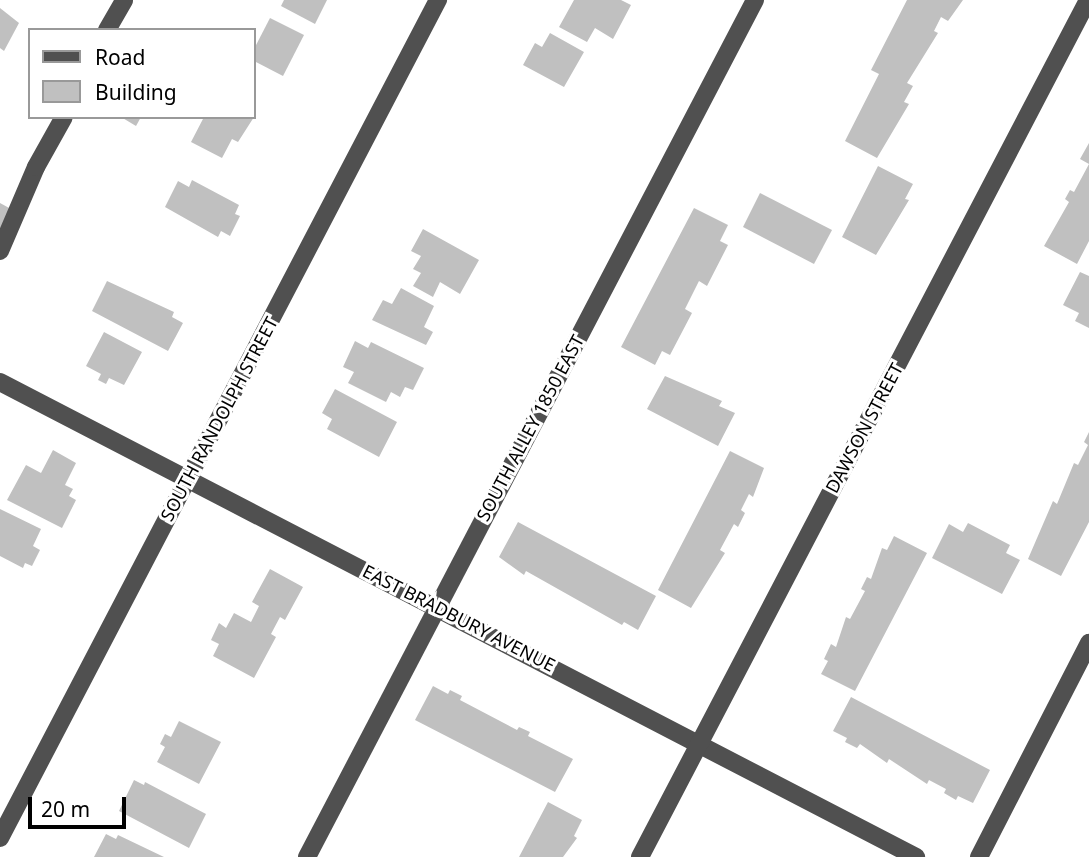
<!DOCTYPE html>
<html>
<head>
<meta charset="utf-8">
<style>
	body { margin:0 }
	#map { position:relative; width:1089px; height:857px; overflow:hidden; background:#fff; font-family:"Noto Sans",sans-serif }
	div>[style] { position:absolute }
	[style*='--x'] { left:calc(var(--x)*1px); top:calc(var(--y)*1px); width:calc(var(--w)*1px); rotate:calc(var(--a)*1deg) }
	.building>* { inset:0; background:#c0c0c0 }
	.minor>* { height:18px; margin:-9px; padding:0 9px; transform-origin:9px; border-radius:9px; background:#505050 }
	span { translate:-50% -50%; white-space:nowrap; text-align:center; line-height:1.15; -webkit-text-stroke:6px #fff; paint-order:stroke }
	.street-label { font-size:18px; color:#000 }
	.legend { position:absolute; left:28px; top:28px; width:228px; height:91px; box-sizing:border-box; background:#fff; border:2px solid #999; margin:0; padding:9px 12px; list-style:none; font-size:21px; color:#000 }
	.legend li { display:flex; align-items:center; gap:14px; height:35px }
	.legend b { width:35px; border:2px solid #999 }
	.scale { position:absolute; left:28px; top:797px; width:98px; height:32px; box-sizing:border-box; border:4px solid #000; border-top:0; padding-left:9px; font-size:21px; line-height:24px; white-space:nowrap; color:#000; -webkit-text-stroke:5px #fff; paint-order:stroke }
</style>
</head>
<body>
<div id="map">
	<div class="building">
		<i style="clip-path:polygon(284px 0,327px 0,315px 24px,281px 6px)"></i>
		<i style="clip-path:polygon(574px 0,621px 0,631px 5px,613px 39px,595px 28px,587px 42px,559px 27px)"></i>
		<i style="clip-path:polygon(907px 0,963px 0,948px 21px,941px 17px,934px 31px,938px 33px,907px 83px,913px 86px,904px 102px,909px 104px,877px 158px,845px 141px,879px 74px,871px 70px)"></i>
		<i style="clip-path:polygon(0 8px,19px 23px,4px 51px,0 48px)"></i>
		<i style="clip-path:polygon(270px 18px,304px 35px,283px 76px,254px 61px,254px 49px)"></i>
		<i style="clip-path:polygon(550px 33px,584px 52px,564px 87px,523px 65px,535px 43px,542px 47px)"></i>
		<i style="clip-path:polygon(121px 117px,141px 117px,136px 126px)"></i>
		<i style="clip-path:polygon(204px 117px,254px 117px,238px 142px,232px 139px,222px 158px,191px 142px)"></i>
		<i style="clip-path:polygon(1089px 143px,1089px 164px,1080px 159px)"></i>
		<i style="clip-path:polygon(1089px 164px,1089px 241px,1077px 264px,1044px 246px,1069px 202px,1065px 199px,1070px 190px,1074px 192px)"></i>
		<i style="clip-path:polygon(878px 166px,913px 184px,905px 199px,909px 200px,876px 255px,842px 237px)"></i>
		<i style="clip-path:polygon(192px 180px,239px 205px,235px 214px,240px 216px,230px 236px,221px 231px,218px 237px,165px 207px,178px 181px,189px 187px)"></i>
		<i style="clip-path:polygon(760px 193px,832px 230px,814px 264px,743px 227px)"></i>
		<i style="clip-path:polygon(0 203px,11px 209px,0 230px)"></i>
		<i style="clip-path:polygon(694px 208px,728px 225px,720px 241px,728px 245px,707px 286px,699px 281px,685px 309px,692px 313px,670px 355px,662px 351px,655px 365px,621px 347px)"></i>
		<i style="clip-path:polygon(423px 229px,479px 260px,460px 294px,440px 282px,433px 297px,413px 286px,421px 273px,413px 269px,421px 256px,411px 251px)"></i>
		<i style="clip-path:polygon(1080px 272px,1089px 276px,1089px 328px,1075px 321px,1079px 313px,1063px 305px)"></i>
		<i style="clip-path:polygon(107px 281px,174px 312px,172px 317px,183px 323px,168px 351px,92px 311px)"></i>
		<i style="clip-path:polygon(401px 288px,434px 306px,424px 327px,433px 332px,426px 345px,372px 320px,383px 300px,392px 304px)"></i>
		<i style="clip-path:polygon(104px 332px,142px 352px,124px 385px,109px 378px,106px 384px,98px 380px,101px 374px,86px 366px)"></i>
		<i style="clip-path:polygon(355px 341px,368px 348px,371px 342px,424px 368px,413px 390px,405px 387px,400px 397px,391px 392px,386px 402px,348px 383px,354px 372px,343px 367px)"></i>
		<i style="clip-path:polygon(665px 376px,722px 401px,719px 406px,735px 413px,718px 446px,647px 409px)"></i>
		<i style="clip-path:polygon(335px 389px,397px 422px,379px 457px,327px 429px,332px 419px,322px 413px)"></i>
		<i style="clip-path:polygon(1089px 432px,1089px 522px,1061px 576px,1028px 559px,1053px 501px,1057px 504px,1074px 463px,1078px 465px,1088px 445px,1084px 442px)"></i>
		<i style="clip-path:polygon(53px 450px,76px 463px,65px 485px,73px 489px,69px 496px,76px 500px,62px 528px,7px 500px,26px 465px,41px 473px)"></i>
		<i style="clip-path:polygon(730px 451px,764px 468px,753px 497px,749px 494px,741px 510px,745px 513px,738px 527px,734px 524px,720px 550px,725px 553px,691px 608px,658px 590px)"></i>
		<i style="clip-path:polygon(0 509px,41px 529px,33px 546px,40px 550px,32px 566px,25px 563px,23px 568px,0 556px)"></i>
		<i style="clip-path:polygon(518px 522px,656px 596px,638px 630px,624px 622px,622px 625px,526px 571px,524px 575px,499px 557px)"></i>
		<i style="clip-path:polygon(968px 523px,1010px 545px,1006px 553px,1020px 560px,1002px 594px,932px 558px,949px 524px,963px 532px)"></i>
		<i style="clip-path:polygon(894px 536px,927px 553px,855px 691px,821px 674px,828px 661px,824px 659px,831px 644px,836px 647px,846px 617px,850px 619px,865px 591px,861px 589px,867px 577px,871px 579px,882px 548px,887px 550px)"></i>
		<i style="clip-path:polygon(270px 569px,303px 587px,285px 620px,280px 617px,271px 634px,276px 637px,254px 678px,213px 656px,219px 644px,211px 640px,219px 623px,226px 628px,234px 613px,251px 622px,259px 606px,252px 602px)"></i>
		<i style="clip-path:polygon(433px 686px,448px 694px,450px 690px,462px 696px,460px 700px,517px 730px,519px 727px,530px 732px,528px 736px,573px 759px,555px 792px,415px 720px)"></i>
		<i style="clip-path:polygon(851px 697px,990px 770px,973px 803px,958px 796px,956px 800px,944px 793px,946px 789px,929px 780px,927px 784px,889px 759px,887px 763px,860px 744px,857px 748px,845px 742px,847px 738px,833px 731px)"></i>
		<i style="clip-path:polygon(179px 721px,221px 742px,199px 784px,157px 762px,165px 747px,160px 744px,165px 734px,171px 737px)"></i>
		<i style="clip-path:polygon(134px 780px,144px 785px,145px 782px,206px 814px,189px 848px,119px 811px)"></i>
		<i style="clip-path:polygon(548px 802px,582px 820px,574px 836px,577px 838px,563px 857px,519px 857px)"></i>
		<i style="clip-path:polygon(106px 834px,116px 839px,118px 835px,164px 857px,94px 857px)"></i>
	</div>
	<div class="minor">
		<i style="--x:107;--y:30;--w:34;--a:-60"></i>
		<i style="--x:0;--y:251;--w:91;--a:-66.8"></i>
		<i style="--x:36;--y:167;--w:57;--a:-60.8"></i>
		<i style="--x:0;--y:382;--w:1032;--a:27.41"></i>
		<i style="--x:0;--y:838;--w:946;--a:-62.41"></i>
		<i style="--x:307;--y:857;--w:967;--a:-62.4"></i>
		<i style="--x:640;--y:857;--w:967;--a:-62.4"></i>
		<i style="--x:979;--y:857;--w:241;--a:-62.8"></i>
	</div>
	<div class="street-label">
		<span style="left:219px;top:419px;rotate:-62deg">SOUTH RANDOLPH STREET</span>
		<span style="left:530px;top:428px;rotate:-62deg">SOUTH ALLEY 1850 EAST</span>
		<span style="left:864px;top:428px;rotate:-62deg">DAWSON STREET</span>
		<span style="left:459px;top:618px;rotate:27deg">EAST BRADBURY AVENUE</span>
	</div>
	<ul class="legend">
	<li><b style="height:9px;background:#505050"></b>Road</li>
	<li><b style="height:19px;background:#c0c0c0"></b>Building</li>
	</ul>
	<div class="scale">20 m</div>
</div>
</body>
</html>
